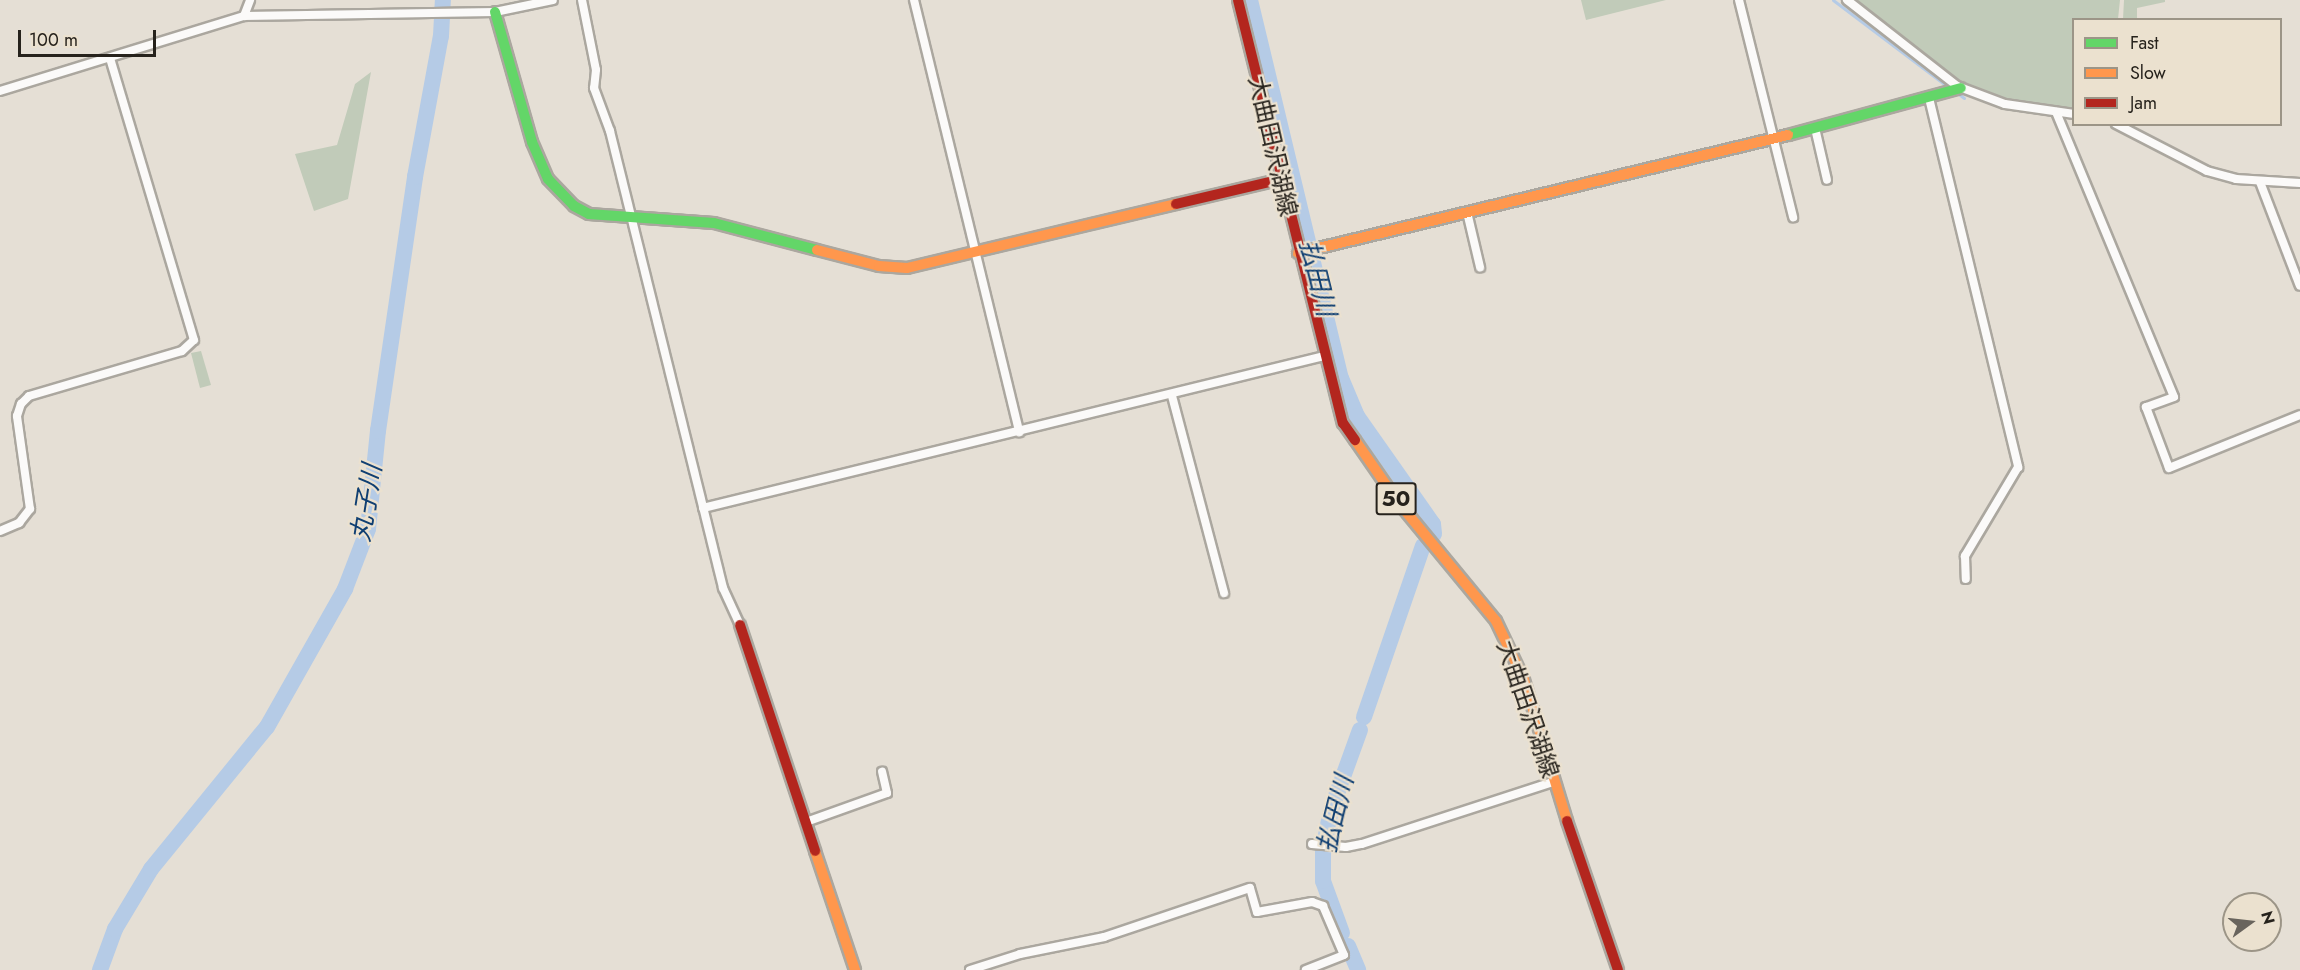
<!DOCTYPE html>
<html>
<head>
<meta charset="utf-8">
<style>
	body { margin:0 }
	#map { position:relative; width:2300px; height:970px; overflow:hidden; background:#e5dfd5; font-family:Jost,"Noto Sans JP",sans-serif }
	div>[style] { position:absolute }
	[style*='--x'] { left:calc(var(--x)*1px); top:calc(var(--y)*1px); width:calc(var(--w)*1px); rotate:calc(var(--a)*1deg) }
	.green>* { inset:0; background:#c1cbb9 }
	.stream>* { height:3px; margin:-1.5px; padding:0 1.5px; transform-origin:1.5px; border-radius:1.5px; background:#b5cbe6 }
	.river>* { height:16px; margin:-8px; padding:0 8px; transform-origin:8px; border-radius:8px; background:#b5cbe6 }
	.roads { filter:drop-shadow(2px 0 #aba79f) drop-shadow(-2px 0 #aba79f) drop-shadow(0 2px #aba79f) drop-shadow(0 -2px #aba79f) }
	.street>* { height:8px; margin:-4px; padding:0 4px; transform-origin:4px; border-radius:4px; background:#fbfaf9 }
	.fast>* { height:10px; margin:-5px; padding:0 5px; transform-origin:5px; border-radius:5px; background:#63d668 }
	.slow>* { height:10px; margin:-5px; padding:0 5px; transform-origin:5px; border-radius:5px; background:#ff974d }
	.jam>* { height:10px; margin:-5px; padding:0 5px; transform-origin:5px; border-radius:5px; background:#b3261e }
	span { translate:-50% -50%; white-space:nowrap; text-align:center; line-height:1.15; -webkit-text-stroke:4.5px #ebe1cf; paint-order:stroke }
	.shield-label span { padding:2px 4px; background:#ebe1cf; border:2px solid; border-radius:4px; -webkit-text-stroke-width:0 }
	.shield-label { font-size:22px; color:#26221c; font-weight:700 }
	.street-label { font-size:24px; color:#26221c }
	.water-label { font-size:26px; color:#103f72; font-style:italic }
	.legend { position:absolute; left:2072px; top:18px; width:210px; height:108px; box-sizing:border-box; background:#ebe1cf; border:2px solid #9c9587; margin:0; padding:8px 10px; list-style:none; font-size:18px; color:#26221c }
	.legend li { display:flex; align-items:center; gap:12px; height:30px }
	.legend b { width:30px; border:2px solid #9c9587 }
	.north { position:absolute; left:2222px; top:892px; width:60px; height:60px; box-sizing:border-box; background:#ebe1cf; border:2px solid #9c9587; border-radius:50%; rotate:75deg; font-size:16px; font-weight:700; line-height:24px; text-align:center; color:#26221c }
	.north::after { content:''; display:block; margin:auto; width:21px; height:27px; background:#69645d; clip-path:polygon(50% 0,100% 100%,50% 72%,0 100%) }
	.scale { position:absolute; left:18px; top:30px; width:138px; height:27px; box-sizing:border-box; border:3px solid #26221c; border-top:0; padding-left:8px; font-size:18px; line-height:21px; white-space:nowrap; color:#26221c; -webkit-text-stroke:4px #ebe1cf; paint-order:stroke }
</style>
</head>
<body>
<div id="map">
	<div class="green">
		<i style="clip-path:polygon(1581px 0,1666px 0,1586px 20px)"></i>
		<i style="clip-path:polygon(1847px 0,2120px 0,2118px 19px,2074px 20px,2073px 114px,2033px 110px,1961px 88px)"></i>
		<i style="clip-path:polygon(2124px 0,2165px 0,2165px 2px,2137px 8px,2137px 19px,2123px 19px)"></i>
		<i style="clip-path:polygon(371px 72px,348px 199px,314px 211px,295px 154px,337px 145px,355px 84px)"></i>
		<i style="clip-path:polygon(201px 351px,211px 385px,200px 388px,191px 353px)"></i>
	</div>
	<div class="stream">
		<i style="--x:1833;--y:0;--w:144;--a:37.1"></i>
		<i style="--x:1956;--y:92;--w:10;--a:37"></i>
	</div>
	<div class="river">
		<i style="--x:1250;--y:0;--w:389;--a:76.5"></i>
		<i style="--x:1341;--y:378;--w:41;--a:67.2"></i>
		<i style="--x:1357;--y:416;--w:132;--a:54.9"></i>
		<i style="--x:1433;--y:524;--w:10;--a:84"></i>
		<i style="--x:1364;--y:717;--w:181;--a:-71"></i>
		<i style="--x:1342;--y:933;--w:55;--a:-110.1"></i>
		<i style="--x:1323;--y:881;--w:31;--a:-90"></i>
		<i style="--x:1323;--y:850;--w:41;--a:-78.7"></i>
		<i style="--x:1331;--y:810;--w:85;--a:-70.1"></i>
		<i style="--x:1348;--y:946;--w:26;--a:67"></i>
		<i style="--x:100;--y:970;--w:44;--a:-69.9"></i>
		<i style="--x:115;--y:929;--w:70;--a:-59"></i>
		<i style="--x:151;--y:869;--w:183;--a:-50.8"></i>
		<i style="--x:267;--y:727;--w:159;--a:-60.5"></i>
		<i style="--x:345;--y:589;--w:64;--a:-69"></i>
		<i style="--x:368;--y:529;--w:99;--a:-84.2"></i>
		<i style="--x:378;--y:431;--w:257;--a:-81.7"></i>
		<i style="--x:415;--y:177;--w:143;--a:-79.6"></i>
		<i style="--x:441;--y:36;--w:36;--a:-87"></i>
	</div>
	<div class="roads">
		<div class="street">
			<i style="--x:582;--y:0;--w:71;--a:78.7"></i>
			<i style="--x:596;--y:70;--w:18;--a:96"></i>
			<i style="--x:594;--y:88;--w:46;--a:69.6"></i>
			<i style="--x:610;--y:131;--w:471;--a:76.1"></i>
			<i style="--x:723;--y:588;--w:41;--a:65.3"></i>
			<i style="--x:914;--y:0;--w:445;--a:76.3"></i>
			<i style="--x:1739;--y:0;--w:224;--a:76"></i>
			<i style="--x:1847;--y:0;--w:140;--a:38"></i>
			<i style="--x:1957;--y:86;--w:51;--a:20.6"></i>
			<i style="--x:2005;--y:104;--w:70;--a:8.2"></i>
			<i style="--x:244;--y:16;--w:17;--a:-69"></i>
			<i style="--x:0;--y:91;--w:255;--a:-17.1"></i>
			<i style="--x:244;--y:16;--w:251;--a:-0.9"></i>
			<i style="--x:495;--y:12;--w:59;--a:-11.7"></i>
			<i style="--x:1929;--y:98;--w:380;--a:76.4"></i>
			<i style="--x:2018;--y:467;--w:104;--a:120.8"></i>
			<i style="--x:1965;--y:556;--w:23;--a:88"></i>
			<i style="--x:2056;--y:112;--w:308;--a:67.5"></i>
			<i style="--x:2174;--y:397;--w:30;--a:160"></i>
			<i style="--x:2146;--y:407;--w:65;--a:69.3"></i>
			<i style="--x:2169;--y:468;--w:141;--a:-22"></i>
			<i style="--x:2116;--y:124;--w:102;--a:27.3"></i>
			<i style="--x:2207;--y:171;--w:30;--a:15"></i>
			<i style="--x:2236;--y:179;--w:64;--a:3.6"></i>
			<i style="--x:1815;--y:128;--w:53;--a:77"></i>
			<i style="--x:2260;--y:182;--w:111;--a:69"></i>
			<i style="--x:1467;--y:212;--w:57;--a:76.7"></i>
			<i style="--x:1172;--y:396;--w:204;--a:75.2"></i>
			<i style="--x:703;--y:508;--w:639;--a:-13.75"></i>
			<i style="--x:0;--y:531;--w:21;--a:-23"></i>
			<i style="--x:19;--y:523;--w:18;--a:-52"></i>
			<i style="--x:30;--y:509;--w:94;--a:-98"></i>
			<i style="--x:17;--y:416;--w:13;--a:-72"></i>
			<i style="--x:21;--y:404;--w:11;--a:-45"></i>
			<i style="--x:29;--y:396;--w:159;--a:-16.4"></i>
			<i style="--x:182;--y:351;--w:16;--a:-43"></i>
			<i style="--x:194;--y:340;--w:293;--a:-106.6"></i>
			<i style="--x:806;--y:822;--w:86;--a:-19.7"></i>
			<i style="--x:887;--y:793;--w:22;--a:-103"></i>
			<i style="--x:1312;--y:844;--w:34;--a:5"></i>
			<i style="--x:1346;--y:847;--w:16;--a:-11"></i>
			<i style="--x:1362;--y:844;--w:201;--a:-18"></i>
			<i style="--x:970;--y:970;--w:52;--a:-17.7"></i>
			<i style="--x:1020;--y:954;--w:86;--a:-11.4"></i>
			<i style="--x:1104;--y:937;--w:154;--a:-18.6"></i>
			<i style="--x:1250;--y:888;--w:25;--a:74"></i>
			<i style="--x:1257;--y:912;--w:56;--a:-10.3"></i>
			<i style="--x:1312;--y:902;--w:12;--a:20"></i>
			<i style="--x:1323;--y:906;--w:53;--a:66.8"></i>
			<i style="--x:1344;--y:955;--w:41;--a:158.5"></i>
		</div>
		<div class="fast">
			<i style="--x:495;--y:12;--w:135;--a:74.1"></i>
			<i style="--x:532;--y:142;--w:40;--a:66.6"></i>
			<i style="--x:548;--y:179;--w:37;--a:46"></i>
			<i style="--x:574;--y:206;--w:17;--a:28"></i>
			<i style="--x:589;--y:214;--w:125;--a:4.1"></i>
			<i style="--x:714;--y:223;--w:106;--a:14.7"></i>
			<i style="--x:1788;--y:135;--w:179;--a:-15.2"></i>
		</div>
		<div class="slow">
			<i style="--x:817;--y:250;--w:64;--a:14.5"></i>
			<i style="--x:879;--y:266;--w:28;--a:4"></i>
			<i style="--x:907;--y:268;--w:277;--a:-13.4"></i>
			<i style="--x:1298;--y:253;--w:504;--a:-13.54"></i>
			<i style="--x:1355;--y:440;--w:75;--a:55.3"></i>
			<i style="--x:1398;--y:502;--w:154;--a:50.5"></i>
			<i style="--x:1496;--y:621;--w:65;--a:64.6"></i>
			<i style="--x:1524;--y:680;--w:147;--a:73"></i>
			<i style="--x:815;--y:851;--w:126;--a:71.4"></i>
		</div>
		<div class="jam">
			<i style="--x:1238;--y:0;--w:436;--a:76.1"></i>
			<i style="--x:1343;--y:423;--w:21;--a:55"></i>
			<i style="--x:1176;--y:204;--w:109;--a:-13.3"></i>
			<i style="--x:740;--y:625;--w:238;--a:71.6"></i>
			<i style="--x:1567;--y:821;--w:157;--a:71.1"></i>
		</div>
	</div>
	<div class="shield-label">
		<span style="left:1396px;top:499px">50</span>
	</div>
	<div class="street-label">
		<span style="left:1273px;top:146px;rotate:77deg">大曲田沢湖線</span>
		<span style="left:1528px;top:709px;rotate:71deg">大曲田沢湖線</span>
	</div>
	<div class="water-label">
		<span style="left:1317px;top:278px;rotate:76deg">払田川</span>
		<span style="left:367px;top:503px;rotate:-81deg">丸子川</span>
		<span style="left:1336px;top:814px;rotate:-76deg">払田川</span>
	</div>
	<ul class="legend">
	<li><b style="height:8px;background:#63d668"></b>Fast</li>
	<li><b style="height:8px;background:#ff974d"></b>Slow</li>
	<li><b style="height:8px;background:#b3261e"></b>Jam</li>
	</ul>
	<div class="north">N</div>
	<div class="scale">100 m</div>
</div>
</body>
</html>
